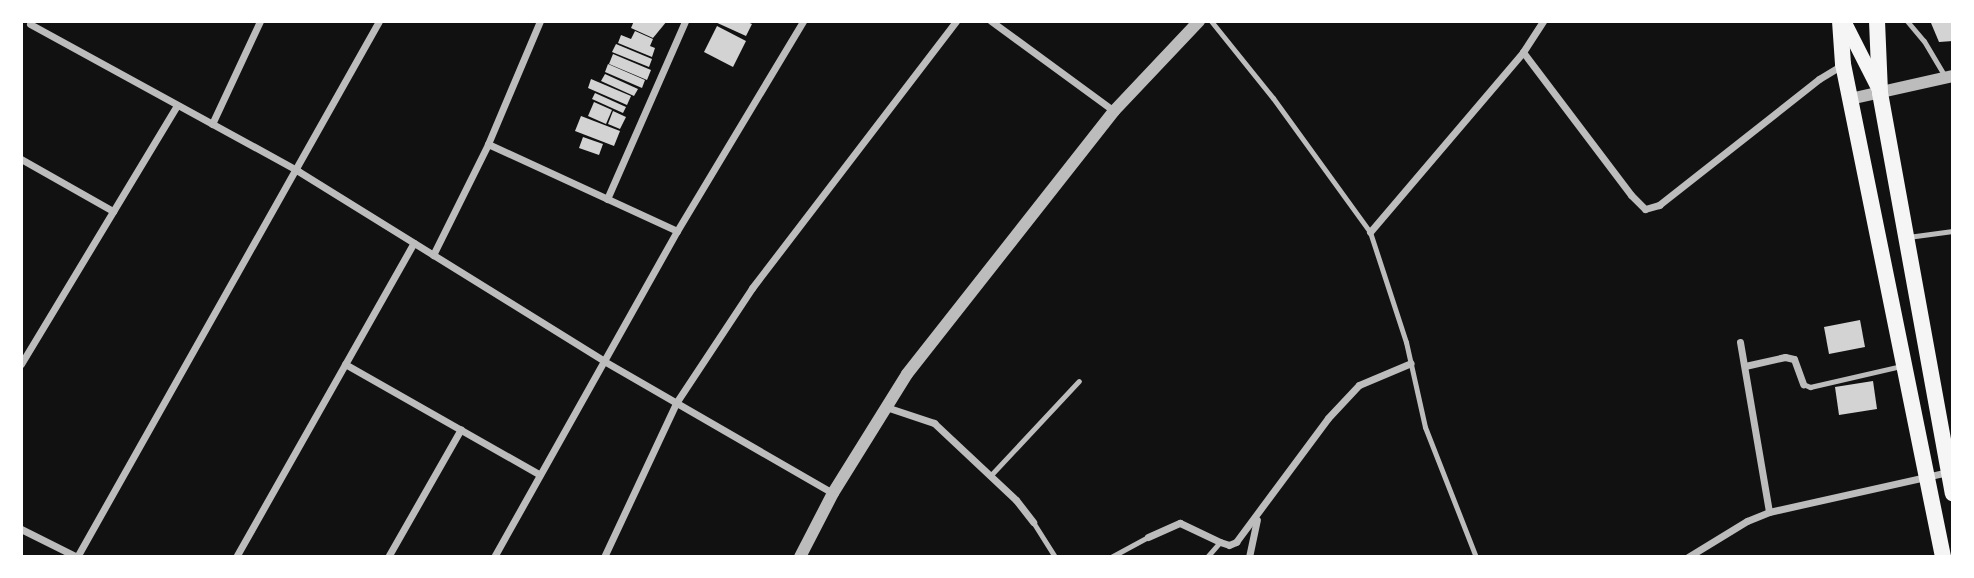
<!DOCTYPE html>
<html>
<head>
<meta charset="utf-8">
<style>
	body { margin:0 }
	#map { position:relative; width:1974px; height:578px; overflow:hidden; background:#111; font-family:Lato,sans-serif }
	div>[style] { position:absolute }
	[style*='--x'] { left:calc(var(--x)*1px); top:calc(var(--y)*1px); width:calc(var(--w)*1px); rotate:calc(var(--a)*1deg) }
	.building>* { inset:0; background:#d3d3d3 }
	.service>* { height:5px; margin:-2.5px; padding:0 2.5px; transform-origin:2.5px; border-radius:2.5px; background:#bcbcbc }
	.minor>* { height:7px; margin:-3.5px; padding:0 3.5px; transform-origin:3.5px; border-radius:3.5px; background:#bcbcbc }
	.tertiary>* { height:12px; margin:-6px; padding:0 6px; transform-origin:6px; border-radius:6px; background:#bcbcbc }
	.secondary>* { height:14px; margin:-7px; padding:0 7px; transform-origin:7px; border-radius:7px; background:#f5f5f5 }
	.primary>* { height:16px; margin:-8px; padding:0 8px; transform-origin:8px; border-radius:8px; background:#f5f5f5 }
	span { translate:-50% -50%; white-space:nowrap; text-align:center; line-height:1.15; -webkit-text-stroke:7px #fff; paint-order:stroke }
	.frame { position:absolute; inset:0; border:23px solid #fff; pointer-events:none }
</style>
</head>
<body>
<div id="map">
	<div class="building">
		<i style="clip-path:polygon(634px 21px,667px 21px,653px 38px,631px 28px)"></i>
		<i style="clip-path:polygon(713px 21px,745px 21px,752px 24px,746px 36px)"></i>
		<i style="clip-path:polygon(1935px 21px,1953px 21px,1953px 41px,1939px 42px,1931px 23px)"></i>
		<i style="clip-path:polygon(717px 26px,746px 41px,733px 67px,704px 52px)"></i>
		<i style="clip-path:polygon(635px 31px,653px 39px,650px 46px,655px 48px,652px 57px,618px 43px,621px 35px,631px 39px)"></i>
		<i style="clip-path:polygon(616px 44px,652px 59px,649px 67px,612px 52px)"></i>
		<i style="clip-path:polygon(613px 54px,651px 70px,647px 80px,609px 64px)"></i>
		<i style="clip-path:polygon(608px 64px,645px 80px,642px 88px,605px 72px)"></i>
		<i style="clip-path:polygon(605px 74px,638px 89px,634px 96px,601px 81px)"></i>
		<i style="clip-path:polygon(591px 79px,631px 96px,627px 105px,588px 88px)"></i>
		<i style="clip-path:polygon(595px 93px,626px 107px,623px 113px,592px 99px)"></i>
		<i style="clip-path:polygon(594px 102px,612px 110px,606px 124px,588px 116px)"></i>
		<i style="clip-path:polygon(613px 111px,626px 117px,620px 129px,608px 124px)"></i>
		<i style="clip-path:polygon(581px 116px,620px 131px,614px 146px,575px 131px)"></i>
		<i style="clip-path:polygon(583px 137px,603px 144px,599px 155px,579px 148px)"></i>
		<i style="clip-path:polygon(1860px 320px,1865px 347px,1829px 354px,1824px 327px)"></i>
		<i style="clip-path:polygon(1873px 381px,1877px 409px,1839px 415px,1835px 387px)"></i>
	</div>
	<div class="service">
		<i style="--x:1211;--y:21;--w:99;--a:51.2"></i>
		<i style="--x:1273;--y:98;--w:165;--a:54.1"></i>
		<i style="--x:1370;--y:232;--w:116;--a:71.9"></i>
		<i style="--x:1406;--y:342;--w:87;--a:77.4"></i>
		<i style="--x:1425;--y:427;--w:140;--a:68.6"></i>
		<i style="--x:1907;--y:21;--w:26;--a:50"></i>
		<i style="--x:1924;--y:41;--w:43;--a:59.3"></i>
		<i style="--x:1908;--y:237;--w:45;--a:-7.6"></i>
		<i style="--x:1803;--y:384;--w:8;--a:23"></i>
		<i style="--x:1810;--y:387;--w:93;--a:-13"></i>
		<i style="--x:990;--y:476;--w:130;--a:-46.9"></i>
		<i style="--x:1033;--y:522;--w:41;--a:57.8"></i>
		<i style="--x:1111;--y:557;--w:42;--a:-28.4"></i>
		<i style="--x:1207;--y:557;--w:20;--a:-49"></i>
	</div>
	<div class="minor">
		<i style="--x:991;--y:21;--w:152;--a:36.2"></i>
		<i style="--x:30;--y:24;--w:306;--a:28.7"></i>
		<i style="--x:298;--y:171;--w:360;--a:31.8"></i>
		<i style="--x:604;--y:361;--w:264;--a:30"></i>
		<i style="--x:1523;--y:52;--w:179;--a:52.9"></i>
		<i style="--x:1631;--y:195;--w:20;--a:45"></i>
		<i style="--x:1645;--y:209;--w:15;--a:-16"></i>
		<i style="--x:1659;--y:205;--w:204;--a:-38.2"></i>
		<i style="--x:1819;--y:79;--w:27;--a:-31"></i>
		<i style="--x:212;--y:124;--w:114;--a:-65"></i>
		<i style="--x:488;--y:144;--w:208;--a:24.7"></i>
		<i style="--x:21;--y:159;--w:106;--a:29.5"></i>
		<i style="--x:607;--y:199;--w:194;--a:-66.3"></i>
		<i style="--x:1370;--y:232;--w:236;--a:-49.6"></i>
		<i style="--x:1523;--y:52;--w:37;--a:-57"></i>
		<i style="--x:433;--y:255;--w:124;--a:-63.6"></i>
		<i style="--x:488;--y:144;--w:134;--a:-67.1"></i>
		<i style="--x:1740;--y:342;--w:172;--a:80.3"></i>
		<i style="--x:21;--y:364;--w:302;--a:-58.9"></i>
		<i style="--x:345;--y:364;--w:224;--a:29.6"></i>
		<i style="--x:1745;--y:366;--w:41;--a:-12.7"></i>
		<i style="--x:1785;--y:357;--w:9;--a:13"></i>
		<i style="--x:1794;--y:359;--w:27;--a:70"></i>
		<i style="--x:886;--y:407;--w:51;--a:18.4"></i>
		<i style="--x:934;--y:423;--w:112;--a:43.2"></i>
		<i style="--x:1016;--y:500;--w:28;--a:52"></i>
		<i style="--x:21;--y:529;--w:63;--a:26.6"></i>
		<i style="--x:1148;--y:537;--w:35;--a:-24"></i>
		<i style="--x:1180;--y:523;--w:44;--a:25.4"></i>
		<i style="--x:1220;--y:542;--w:9;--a:18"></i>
		<i style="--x:1229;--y:545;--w:8;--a:-23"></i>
		<i style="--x:1236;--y:542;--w:154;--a:-53.4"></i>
		<i style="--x:1328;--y:418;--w:45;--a:-46.8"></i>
		<i style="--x:1359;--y:385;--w:56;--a:-22.9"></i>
		<i style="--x:77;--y:557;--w:615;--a:-60.6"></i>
		<i style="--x:236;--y:557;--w:361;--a:-60.5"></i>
		<i style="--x:388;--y:557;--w:147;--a:-60.3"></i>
		<i style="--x:494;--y:557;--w:374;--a:-60.7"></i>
		<i style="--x:677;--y:231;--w:245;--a:-59"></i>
		<i style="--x:604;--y:557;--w:170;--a:-64.9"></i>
		<i style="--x:676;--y:403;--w:138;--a:-56.5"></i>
		<i style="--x:752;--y:288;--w:336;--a:-52.6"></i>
		<i style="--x:1249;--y:557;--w:38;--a:-78"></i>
		<i style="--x:1688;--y:557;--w:69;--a:-31.4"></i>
		<i style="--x:1747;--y:521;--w:24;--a:-22"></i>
		<i style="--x:1769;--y:512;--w:183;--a:-12.6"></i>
	</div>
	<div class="tertiary">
		<i style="--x:1850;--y:99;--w:106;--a:-12.6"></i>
		<i style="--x:800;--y:557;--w:72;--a:-62.7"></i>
		<i style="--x:833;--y:493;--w:140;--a:-58.1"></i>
		<i style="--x:907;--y:374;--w:335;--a:-51.8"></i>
		<i style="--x:1114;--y:111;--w:124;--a:-46.6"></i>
	</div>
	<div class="secondary">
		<i style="--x:1844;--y:21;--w:80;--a:63.1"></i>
	</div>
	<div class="primary">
		<i style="--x:1840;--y:21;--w:43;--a:86"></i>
		<i style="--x:1843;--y:64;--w:503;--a:78.53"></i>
		<i style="--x:1877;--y:21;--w:72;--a:87.6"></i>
		<i style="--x:1880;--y:93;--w:407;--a:79.7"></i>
	</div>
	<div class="frame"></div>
</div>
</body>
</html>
